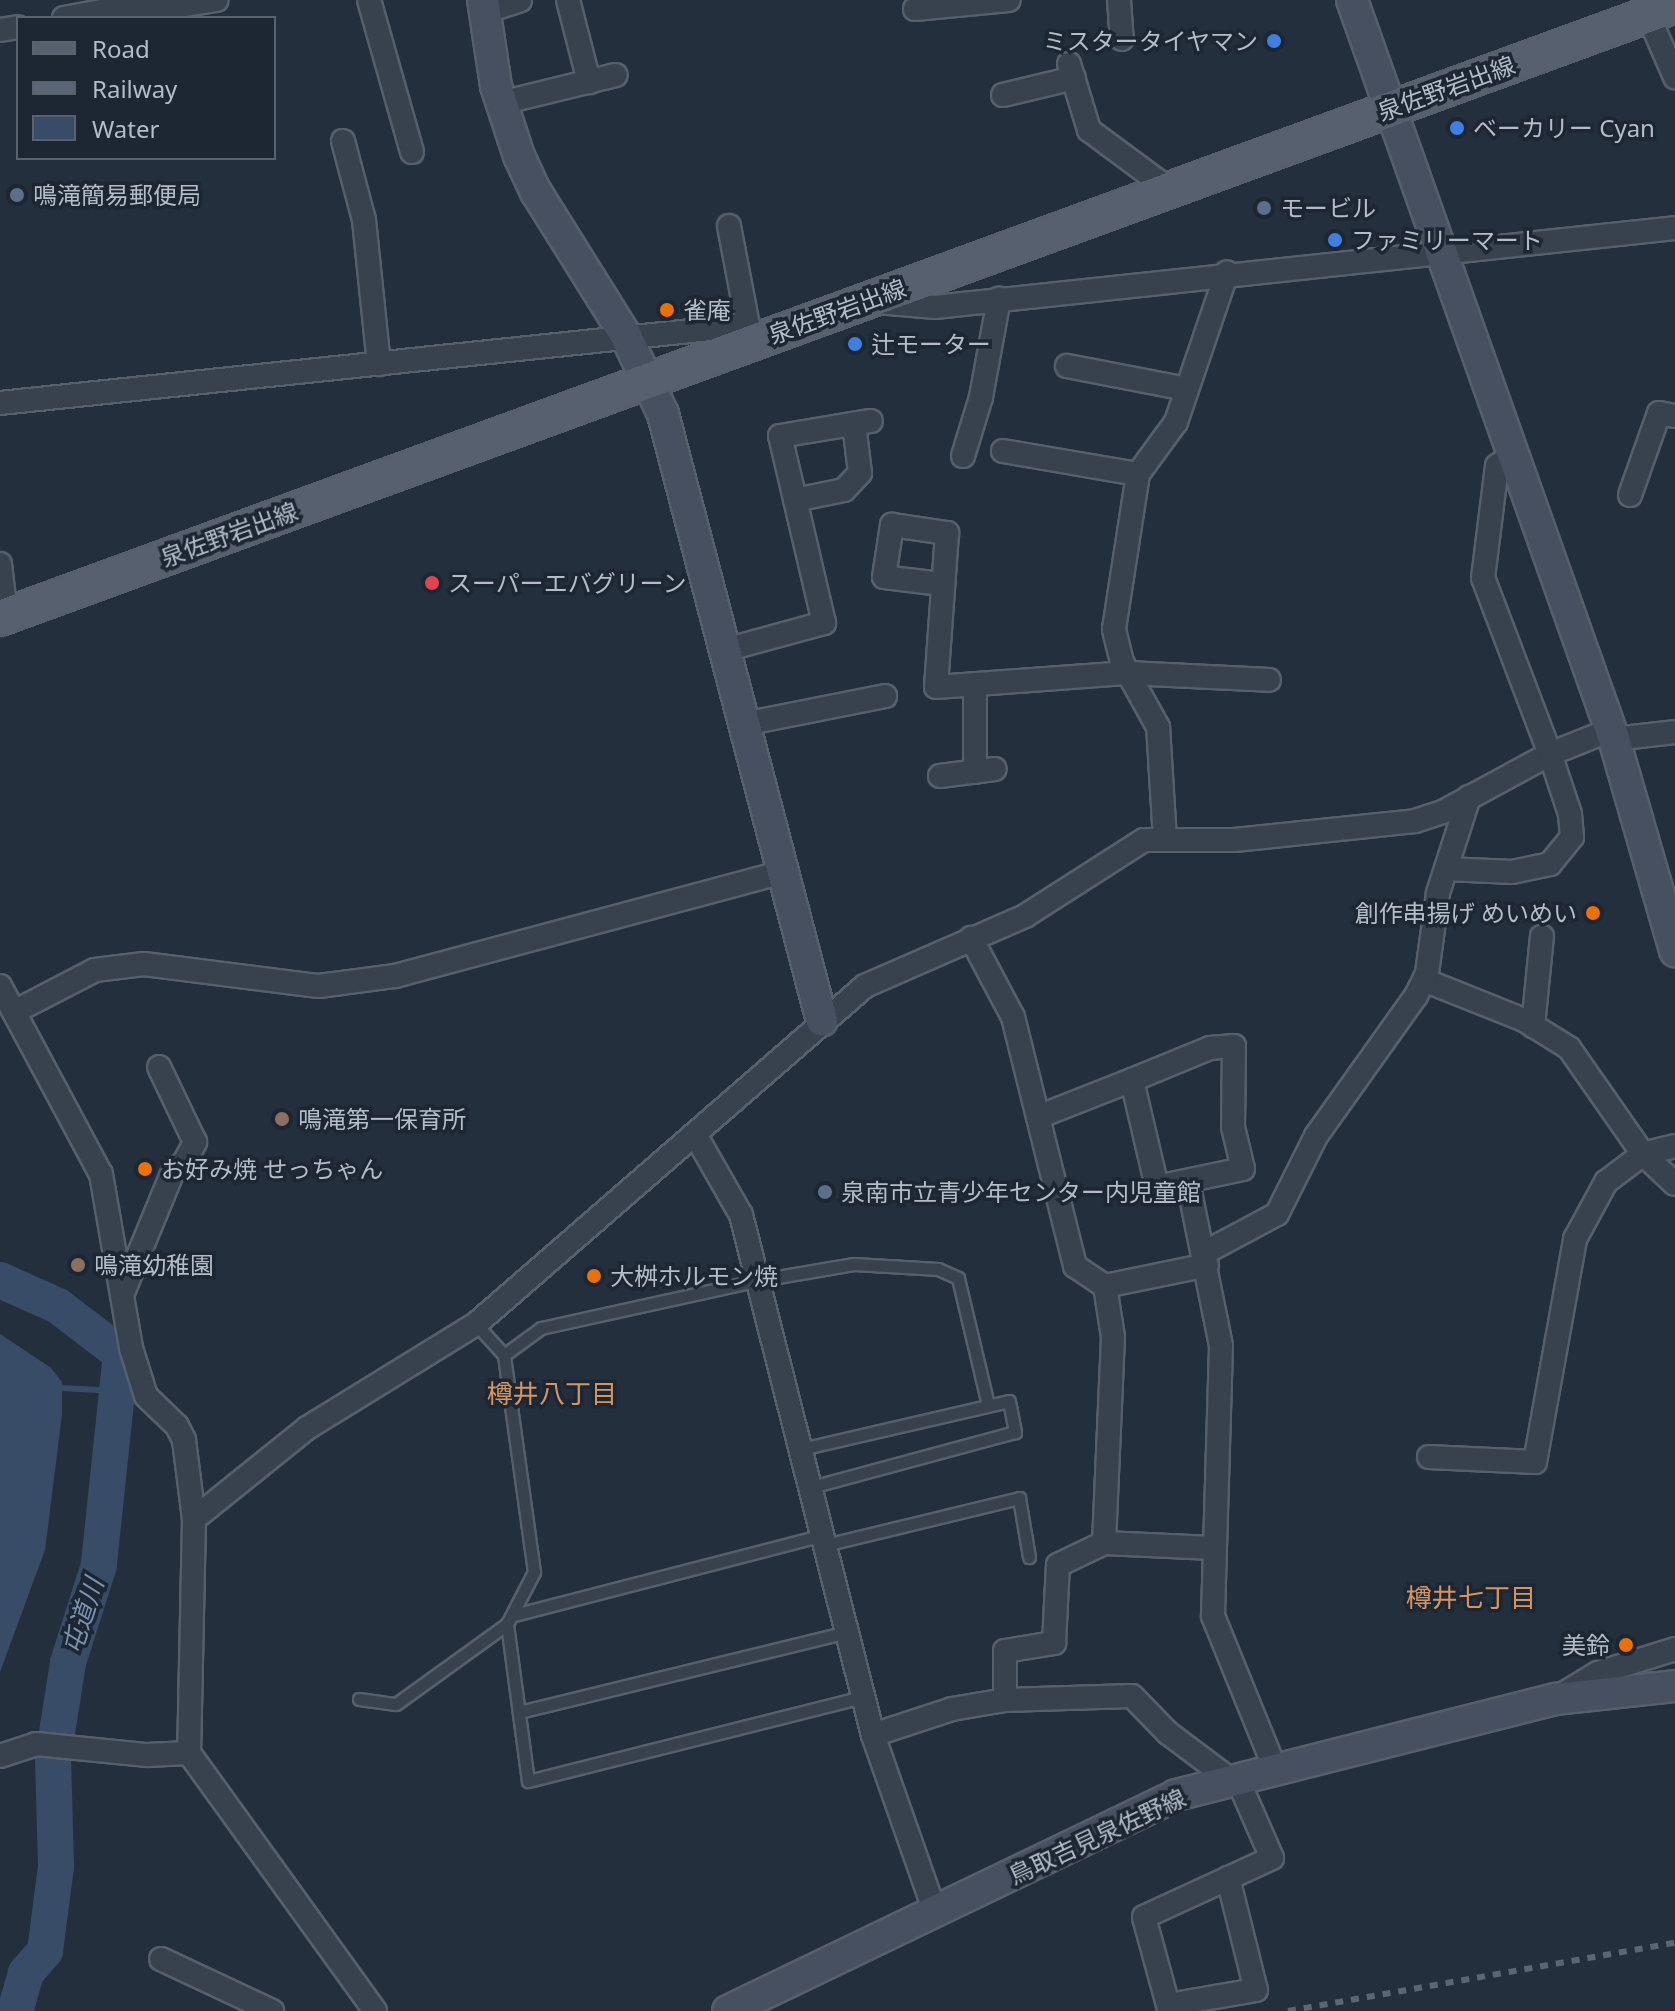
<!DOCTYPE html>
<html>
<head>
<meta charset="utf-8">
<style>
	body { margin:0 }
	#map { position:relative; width:1675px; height:2011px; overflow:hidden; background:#242f3e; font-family:"Noto Sans","Noto Sans JP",sans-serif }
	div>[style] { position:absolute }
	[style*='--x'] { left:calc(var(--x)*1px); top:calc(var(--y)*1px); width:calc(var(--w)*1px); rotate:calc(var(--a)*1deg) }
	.water>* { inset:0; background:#394c67 }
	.stream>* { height:6px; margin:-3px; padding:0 3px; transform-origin:3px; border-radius:3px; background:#394c67 }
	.river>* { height:36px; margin:-18px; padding:0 18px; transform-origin:18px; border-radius:18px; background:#394c67 }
	.roads { filter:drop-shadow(2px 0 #565f6c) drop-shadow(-2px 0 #565f6c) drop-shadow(0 2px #565f6c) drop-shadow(0 -2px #565f6c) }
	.lane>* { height:11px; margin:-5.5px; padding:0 5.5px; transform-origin:5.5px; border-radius:5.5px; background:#38414e }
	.street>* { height:22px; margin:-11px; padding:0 11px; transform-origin:11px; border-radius:11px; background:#38414e }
	.secondary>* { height:30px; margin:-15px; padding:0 15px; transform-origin:15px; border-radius:15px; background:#465061 }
	.primary>* { height:34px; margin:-17px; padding:0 17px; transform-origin:17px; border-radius:17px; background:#56606e }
	.rail>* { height:6px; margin-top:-3px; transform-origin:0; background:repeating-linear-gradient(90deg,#5a6575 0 8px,transparent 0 16px) }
	.dots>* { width:22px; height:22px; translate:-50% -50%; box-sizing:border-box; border:4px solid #1d2633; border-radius:50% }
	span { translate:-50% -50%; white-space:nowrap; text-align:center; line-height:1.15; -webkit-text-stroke:7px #1d2633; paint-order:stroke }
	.poi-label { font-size:24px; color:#b4bcc9 }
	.right { translate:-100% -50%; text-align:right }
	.left { translate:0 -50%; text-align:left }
	.street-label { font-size:24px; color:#b4bcc9 }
	.neighbourhood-label { font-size:26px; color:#d59563 }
	.water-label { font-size:26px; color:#7c92b1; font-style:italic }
	.legend { position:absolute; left:16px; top:16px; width:260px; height:144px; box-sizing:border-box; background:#1d2633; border:2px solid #59626f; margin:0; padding:10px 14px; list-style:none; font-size:24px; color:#b4bcc9 }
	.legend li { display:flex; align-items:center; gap:16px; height:40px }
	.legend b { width:40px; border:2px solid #59626f }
</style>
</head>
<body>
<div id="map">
	<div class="water">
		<i style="clip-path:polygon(0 1334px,51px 1368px,62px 1382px,62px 1414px,45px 1550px,0 1672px)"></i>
	</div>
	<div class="stream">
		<i style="--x:62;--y:1388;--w:54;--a:3.2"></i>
	</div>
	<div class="river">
		<i style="--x:0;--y:1280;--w:64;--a:24.1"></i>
		<i style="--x:58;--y:1306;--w:79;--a:37.3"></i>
		<i style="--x:121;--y:1354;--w:212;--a:96"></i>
		<i style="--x:99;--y:1565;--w:103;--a:107.6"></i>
		<i style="--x:68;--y:1663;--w:96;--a:99"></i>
		<i style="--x:53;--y:1758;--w:109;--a:88.4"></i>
		<i style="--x:56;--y:1867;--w:85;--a:97.5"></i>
		<i style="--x:45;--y:1951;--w:29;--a:131"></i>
		<i style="--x:26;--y:1973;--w:40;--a:106"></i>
	</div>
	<div class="roads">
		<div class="lane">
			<i style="--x:504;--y:1355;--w:46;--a:-36.1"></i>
			<i style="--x:541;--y:1328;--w:224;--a:-12.4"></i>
			<i style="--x:760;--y:1280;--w:95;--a:-9.7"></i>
			<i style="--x:854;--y:1264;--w:84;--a:3.4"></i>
			<i style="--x:938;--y:1269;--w:22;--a:24"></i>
			<i style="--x:958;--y:1278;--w:130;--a:76.7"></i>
			<i style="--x:801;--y:1449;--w:213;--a:-13"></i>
			<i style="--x:1009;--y:1401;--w:32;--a:79"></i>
			<i style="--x:1015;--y:1432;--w:211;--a:164.9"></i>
			<i style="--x:825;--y:1545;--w:200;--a:-13.6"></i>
			<i style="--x:1019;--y:1498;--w:60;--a:80.4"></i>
			<i style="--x:514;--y:1615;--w:319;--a:-14.5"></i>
			<i style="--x:507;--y:1624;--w:158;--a:82.4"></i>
			<i style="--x:528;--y:1781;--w:345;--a:-14.1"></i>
			<i style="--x:359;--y:1699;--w:37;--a:8"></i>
			<i style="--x:396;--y:1704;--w:137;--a:-35.8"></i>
			<i style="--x:507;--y:1624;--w:59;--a:-62.6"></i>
			<i style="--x:534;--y:1572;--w:219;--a:-97.9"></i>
			<i style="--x:504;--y:1355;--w:42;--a:-132.1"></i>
			<i style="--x:519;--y:1712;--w:338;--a:-13.7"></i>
		</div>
		<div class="street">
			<i style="--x:369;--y:0;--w:158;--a:74.2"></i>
			<i style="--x:568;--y:0;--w:85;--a:75.6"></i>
			<i style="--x:1119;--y:0;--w:39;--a:86"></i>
			<i style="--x:915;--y:9;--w:94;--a:-5.5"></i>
			<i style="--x:484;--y:12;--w:38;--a:-18"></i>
			<i style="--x:1648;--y:15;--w:68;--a:66.5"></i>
			<i style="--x:64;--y:18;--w:70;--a:-10.7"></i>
			<i style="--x:133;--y:5;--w:40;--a:2.9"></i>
			<i style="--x:173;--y:7;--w:44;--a:-9.2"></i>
			<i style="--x:0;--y:30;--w:18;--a:-9"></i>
			<i style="--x:1069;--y:64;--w:69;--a:73.1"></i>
			<i style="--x:1089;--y:130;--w:101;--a:36.5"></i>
			<i style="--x:1003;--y:95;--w:73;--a:-13.5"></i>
			<i style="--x:501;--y:103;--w:118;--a:-13.7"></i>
			<i style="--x:343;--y:141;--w:82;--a:75.1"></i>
			<i style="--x:364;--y:220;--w:145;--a:84.1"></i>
			<i style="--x:729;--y:226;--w:112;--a:79.2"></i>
			<i style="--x:878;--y:302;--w:57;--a:5"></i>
			<i style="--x:935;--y:307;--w:744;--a:-6.09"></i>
			<i style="--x:1067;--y:366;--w:122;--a:10.9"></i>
			<i style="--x:0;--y:403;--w:752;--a:-5.95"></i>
			<i style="--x:1003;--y:451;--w:137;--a:9.7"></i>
			<i style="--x:963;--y:456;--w:62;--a:-73"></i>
			<i style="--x:981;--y:397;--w:100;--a:-79.6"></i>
			<i style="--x:1630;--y:495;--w:87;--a:-70.5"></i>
			<i style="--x:1659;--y:413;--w:16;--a:11"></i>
			<i style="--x:795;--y:500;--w:50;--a:-11.5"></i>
			<i style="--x:844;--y:490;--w:23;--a:-47"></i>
			<i style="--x:860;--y:473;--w:49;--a:-97"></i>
			<i style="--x:0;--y:564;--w:52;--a:83.4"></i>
			<i style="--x:941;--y:584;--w:57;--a:-173"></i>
			<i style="--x:884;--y:577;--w:53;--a:-81.3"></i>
			<i style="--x:892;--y:525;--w:56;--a:8.3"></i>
			<i style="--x:947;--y:533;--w:154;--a:94.1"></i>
			<i style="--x:936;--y:687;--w:193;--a:-4.2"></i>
			<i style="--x:1128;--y:673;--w:141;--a:2.8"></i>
			<i style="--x:725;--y:650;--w:103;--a:-15.3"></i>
			<i style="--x:824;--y:623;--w:192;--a:-103.2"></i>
			<i style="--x:780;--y:436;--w:92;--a:-9.4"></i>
			<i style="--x:975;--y:684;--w:88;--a:90"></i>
			<i style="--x:744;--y:724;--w:144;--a:-11.2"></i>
			<i style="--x:1614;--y:739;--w:61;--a:-6.5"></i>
			<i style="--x:940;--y:776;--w:55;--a:-7.3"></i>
			<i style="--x:1165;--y:840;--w:113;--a:-93.5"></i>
			<i style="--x:1158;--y:727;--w:74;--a:-119"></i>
			<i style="--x:1122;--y:662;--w:34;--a:-104"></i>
			<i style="--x:1114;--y:629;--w:157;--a:-81.2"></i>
			<i style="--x:1138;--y:474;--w:64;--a:-53.8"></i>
			<i style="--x:1176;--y:422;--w:158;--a:-71.2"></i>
			<i style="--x:1446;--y:869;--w:66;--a:2.6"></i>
			<i style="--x:1512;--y:872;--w:39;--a:-12"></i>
			<i style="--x:1550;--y:864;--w:35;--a:-51"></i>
			<i style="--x:1572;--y:837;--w:23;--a:-95"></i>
			<i style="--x:1570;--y:814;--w:63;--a:-108.4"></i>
			<i style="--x:1550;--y:754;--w:188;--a:-110.8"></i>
			<i style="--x:1483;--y:578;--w:113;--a:-82.9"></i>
			<i style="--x:1497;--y:466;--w:19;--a:-36"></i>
			<i style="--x:971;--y:938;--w:89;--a:62"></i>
			<i style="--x:1013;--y:1017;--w:257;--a:76"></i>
			<i style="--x:1075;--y:1266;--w:36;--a:34"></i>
			<i style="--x:1105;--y:1286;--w:104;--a:-11.6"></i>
			<i style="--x:1424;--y:980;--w:108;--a:21.8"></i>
			<i style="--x:1524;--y:1020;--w:53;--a:31.9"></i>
			<i style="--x:1569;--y:1048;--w:129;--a:55.1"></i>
			<i style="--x:1643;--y:1154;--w:44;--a:43.2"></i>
			<i style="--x:0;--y:986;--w:213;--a:61.8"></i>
			<i style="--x:101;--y:1174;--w:177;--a:80.2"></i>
			<i style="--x:131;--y:1348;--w:50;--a:72.6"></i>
			<i style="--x:146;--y:1396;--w:43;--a:44.1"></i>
			<i style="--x:177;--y:1426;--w:16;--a:63"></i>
			<i style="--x:184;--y:1440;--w:80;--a:82.8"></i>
			<i style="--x:194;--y:1519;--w:234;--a:91.2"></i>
			<i style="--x:189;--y:1753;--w:318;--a:54.2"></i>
			<i style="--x:14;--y:1012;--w:91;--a:-27.4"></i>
			<i style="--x:95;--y:970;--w:49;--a:-7"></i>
			<i style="--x:144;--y:964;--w:176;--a:7.2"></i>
			<i style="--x:319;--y:986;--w:77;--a:-7.5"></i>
			<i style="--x:395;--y:976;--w:402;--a:-15"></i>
			<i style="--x:1533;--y:1026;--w:90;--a:-84.3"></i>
			<i style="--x:1038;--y:1117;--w:101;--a:-21.5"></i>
			<i style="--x:1132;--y:1080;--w:84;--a:-22.3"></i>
			<i style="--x:1210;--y:1048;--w:24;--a:-5"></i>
			<i style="--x:1234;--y:1046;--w:81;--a:90.7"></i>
			<i style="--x:1233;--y:1127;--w:43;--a:76.6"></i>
			<i style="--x:1243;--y:1169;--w:88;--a:168.2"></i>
			<i style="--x:1157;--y:1187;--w:110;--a:-103.2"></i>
			<i style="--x:696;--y:1136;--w:91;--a:60.3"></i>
			<i style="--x:741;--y:1215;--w:536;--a:75.76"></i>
			<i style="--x:873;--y:1735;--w:188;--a:70.7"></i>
			<i style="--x:1188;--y:1182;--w:167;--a:78.6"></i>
			<i style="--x:1221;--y:1346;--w:270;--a:91.7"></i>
			<i style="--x:1213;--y:1616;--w:167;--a:67.9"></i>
			<i style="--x:1204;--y:1253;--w:83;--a:-28.1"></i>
			<i style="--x:1277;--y:1214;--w:87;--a:-63.4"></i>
			<i style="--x:1316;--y:1136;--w:172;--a:-54.5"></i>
			<i style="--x:1416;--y:996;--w:25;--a:-64"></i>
			<i style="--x:1427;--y:973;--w:81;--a:-82.2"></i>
			<i style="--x:1438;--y:893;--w:101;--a:-72.1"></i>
			<i style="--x:122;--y:1295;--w:134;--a:-67.6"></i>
			<i style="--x:173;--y:1171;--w:14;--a:-36"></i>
			<i style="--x:184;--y:1163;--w:24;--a:-62"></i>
			<i style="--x:195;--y:1142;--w:83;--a:-115.6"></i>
			<i style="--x:1429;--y:1457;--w:106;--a:2.7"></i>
			<i style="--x:1535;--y:1462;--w:227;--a:-79.8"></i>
			<i style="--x:1575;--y:1239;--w:65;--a:-61.5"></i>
			<i style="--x:1606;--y:1182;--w:46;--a:-37.1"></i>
			<i style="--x:1643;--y:1154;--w:33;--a:-14"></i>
			<i style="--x:194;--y:1519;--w:145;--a:-38.8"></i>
			<i style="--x:307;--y:1428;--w:198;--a:-31.6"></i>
			<i style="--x:476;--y:1324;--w:515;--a:-40.99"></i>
			<i style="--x:865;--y:986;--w:175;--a:-23.6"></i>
			<i style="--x:1025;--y:916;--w:141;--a:-32.6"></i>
			<i style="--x:1144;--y:840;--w:91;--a:0"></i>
			<i style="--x:1235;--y:840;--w:181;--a:-6"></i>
			<i style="--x:1415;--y:821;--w:29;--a:-18"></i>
			<i style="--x:1443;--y:812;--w:122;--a:-28.5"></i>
			<i style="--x:1550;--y:754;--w:65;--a:-21.8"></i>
			<i style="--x:1104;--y:1543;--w:206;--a:-87.5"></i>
			<i style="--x:1113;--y:1337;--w:52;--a:-98.9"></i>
			<i style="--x:1560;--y:1696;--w:44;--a:-31.2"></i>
			<i style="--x:1598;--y:1673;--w:81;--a:-17.3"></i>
			<i style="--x:1005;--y:1700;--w:49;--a:-90"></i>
			<i style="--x:1005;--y:1651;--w:50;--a:-9.3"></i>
			<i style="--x:1054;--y:1643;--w:78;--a:-87.1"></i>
			<i style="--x:1058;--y:1565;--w:51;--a:-25.6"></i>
			<i style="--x:1104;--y:1543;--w:109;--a:2.6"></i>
			<i style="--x:873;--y:1735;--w:83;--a:-18.2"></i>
			<i style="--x:952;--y:1709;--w:54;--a:-9.6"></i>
			<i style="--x:1005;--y:1700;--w:127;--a:-1.8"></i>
			<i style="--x:1132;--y:1696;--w:52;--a:45.8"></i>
			<i style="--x:1168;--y:1733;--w:80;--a:36.9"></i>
			<i style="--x:0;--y:1756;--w:38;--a:-18"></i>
			<i style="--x:36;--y:1744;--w:112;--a:5.7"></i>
			<i style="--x:147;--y:1755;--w:42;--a:-2.7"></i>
			<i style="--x:1228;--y:1878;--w:115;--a:76"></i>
			<i style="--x:1256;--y:1990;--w:89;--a:170.3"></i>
			<i style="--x:1168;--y:2005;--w:91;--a:-105.3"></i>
			<i style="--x:1144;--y:1917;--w:141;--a:-24.7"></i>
			<i style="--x:1272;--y:1858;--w:85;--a:-113.6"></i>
			<i style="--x:161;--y:1959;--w:123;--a:25.1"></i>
		</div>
		<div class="secondary">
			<i style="--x:483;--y:0;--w:87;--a:81.4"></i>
			<i style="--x:496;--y:86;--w:74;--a:71.8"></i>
			<i style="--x:519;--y:156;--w:40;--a:65"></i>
			<i style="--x:536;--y:192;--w:170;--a:58"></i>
			<i style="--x:626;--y:336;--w:86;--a:64.6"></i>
			<i style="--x:663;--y:414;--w:627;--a:75.32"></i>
			<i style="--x:1352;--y:0;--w:784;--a:70.48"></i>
			<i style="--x:1614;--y:739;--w:221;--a:73.9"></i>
			<i style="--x:728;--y:2011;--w:497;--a:-25.7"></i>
			<i style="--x:1176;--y:1795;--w:392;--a:-14.2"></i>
			<i style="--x:1556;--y:1699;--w:120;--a:-6.2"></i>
		</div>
		<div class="primary">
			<i style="--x:0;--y:618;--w:1784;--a:-20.1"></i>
		</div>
	</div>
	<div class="rail">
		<i style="--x:1288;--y:2011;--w:393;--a:-10"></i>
	</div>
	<div class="dots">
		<i style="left:1274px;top:41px;background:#3f7fe0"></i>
		<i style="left:1457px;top:128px;background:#3f7fe0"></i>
		<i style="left:17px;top:195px;background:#5c6f8a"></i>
		<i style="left:1264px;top:208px;background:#5c6f8a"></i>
		<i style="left:1335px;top:240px;background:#3f7fe0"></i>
		<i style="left:667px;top:310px;background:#e8710a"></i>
		<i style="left:855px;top:344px;background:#3f7fe0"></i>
		<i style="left:432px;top:583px;background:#e0444e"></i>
		<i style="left:1593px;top:913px;background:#e8710a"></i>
		<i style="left:282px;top:1119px;background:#8d6e63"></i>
		<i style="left:145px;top:1169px;background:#e8710a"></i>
		<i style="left:825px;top:1192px;background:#5c6f8a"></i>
		<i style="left:78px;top:1265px;background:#8d6e63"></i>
		<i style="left:594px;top:1276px;background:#e8710a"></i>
		<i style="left:1626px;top:1645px;background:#e8710a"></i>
	</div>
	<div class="poi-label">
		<span class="right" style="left:1258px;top:41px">ミスタータイヤマン</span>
		<span class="left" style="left:1473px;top:128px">ベーカリー Cyan</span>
		<span class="left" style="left:33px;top:195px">鳴滝簡易郵便局</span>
		<span class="left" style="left:1280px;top:208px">モービル</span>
		<span class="left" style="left:1351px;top:240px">ファミリーマート</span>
		<span class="left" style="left:683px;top:310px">雀庵</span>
		<span class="left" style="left:871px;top:344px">辻モーター</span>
		<span class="left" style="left:448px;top:583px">スーパーエバグリーン</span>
		<span class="right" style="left:1577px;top:913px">創作串揚げ めいめい</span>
		<span class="left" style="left:298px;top:1119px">鳴滝第一保育所</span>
		<span class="left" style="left:161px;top:1169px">お好み焼 せっちゃん</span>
		<span class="left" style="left:841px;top:1192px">泉南市立青少年センター内児童館</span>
		<span class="left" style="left:94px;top:1265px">鳴滝幼稚園</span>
		<span class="left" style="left:610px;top:1276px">大桝ホルモン焼</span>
		<span class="right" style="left:1610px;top:1645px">美鈴</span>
	</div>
	<div class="street-label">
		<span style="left:1446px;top:88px;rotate:-20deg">泉佐野岩出線</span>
		<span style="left:837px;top:311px;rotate:-20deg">泉佐野岩出線</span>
		<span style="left:229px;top:534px;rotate:-20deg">泉佐野岩出線</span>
		<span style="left:1097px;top:1836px;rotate:-25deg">鳥取吉見泉佐野線</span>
	</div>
	<div class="neighbourhood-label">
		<span style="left:552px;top:1394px">樽井八丁目</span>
		<span style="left:1471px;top:1598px">樽井七丁目</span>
	</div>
	<div class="water-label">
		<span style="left:83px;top:1616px;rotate:-72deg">屯道川</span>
	</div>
	<ul class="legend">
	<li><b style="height:10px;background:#56606e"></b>Road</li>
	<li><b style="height:10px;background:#5a6575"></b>Railway</li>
	<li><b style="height:22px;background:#394c67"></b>Water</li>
	</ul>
</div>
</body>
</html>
